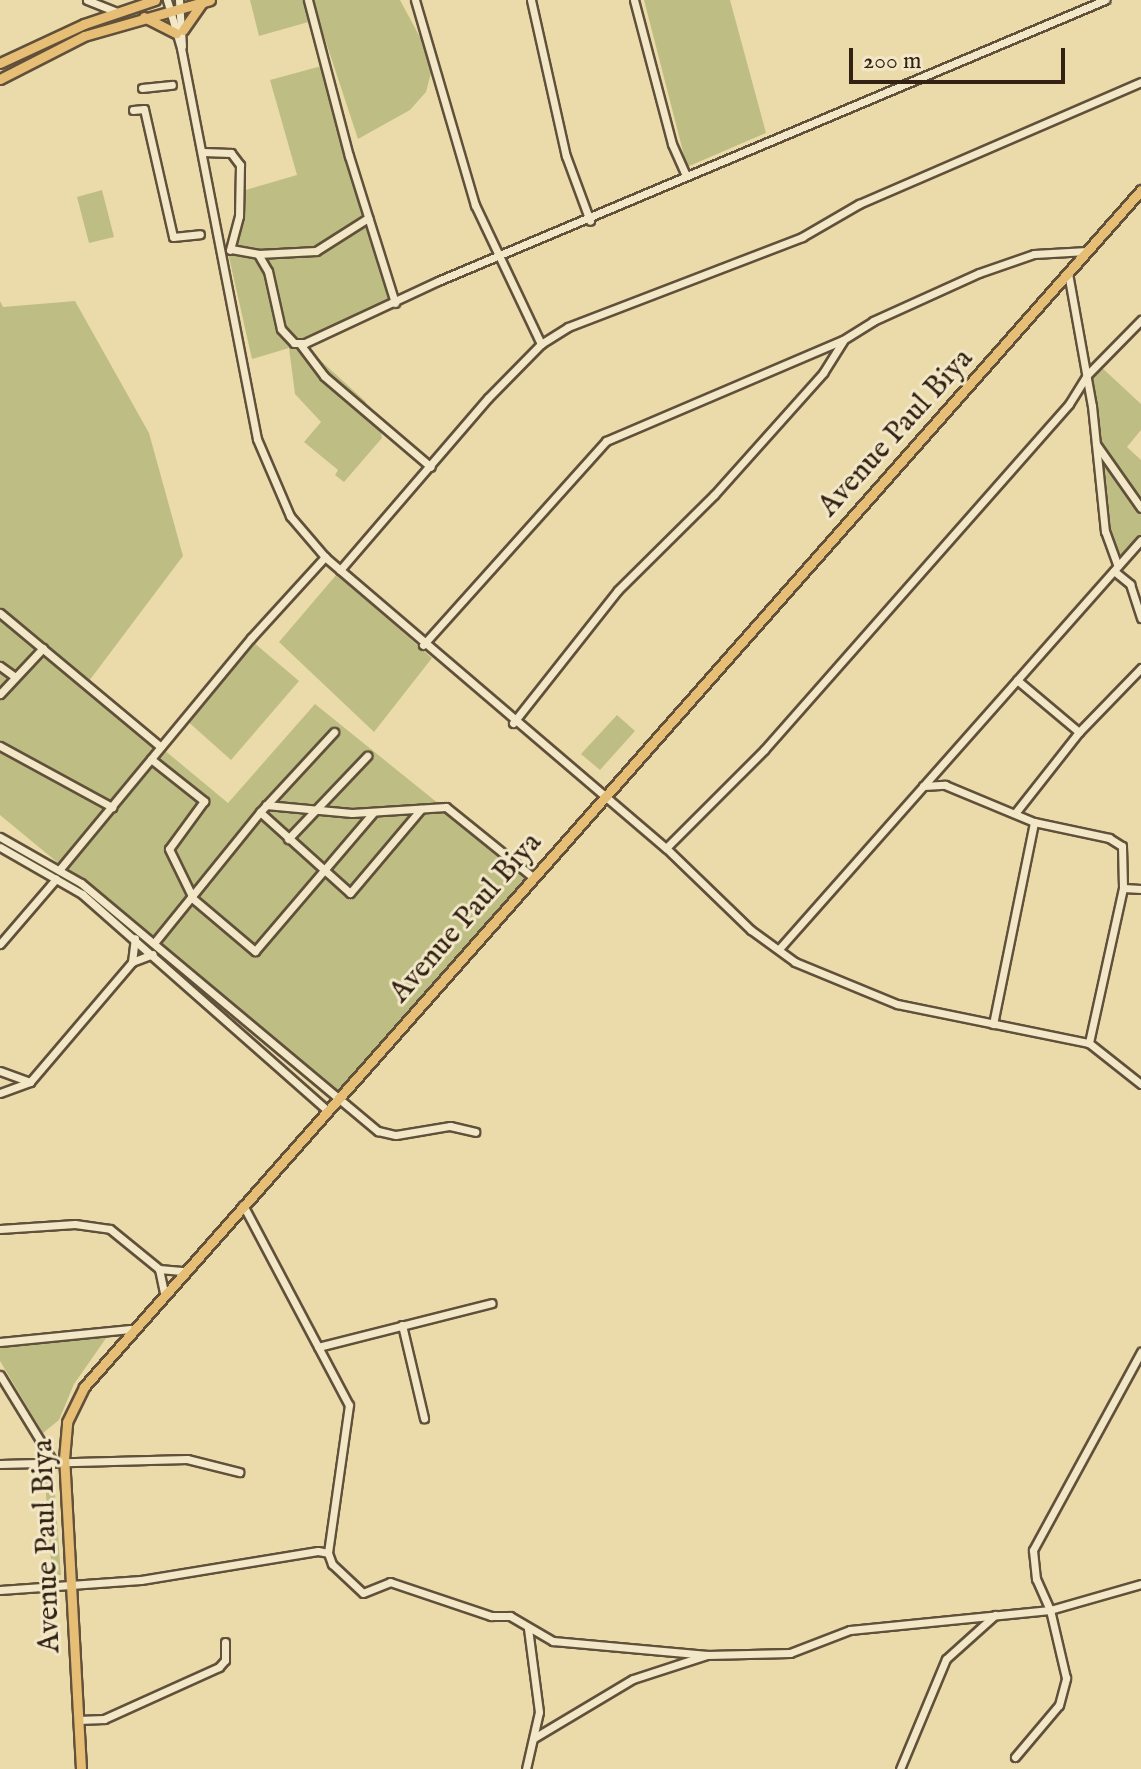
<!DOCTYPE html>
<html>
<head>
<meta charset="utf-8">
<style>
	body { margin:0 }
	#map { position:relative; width:1141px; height:1769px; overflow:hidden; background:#ebdbab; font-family:"IM FELL English",serif }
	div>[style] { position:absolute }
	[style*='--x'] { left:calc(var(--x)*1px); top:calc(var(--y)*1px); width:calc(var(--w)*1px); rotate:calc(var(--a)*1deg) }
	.green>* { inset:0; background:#bebe84 }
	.roads { filter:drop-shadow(2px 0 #61503a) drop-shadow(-2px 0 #61503a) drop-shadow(0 2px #61503a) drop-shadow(0 -2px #61503a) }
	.minor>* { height:7px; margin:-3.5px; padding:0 3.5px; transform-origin:3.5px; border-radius:3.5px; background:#f2e8c8 }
	.major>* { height:9px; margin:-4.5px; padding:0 4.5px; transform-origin:4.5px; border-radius:4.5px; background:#e6be76 }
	span { translate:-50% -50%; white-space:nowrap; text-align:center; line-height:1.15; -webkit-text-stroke:6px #f2e8c8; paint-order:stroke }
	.street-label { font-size:30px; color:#332114 }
	.scale { position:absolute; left:849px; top:48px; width:216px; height:36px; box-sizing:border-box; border:4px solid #332114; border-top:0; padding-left:10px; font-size:24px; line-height:28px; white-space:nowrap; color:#332114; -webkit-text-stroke:6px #f2e8c8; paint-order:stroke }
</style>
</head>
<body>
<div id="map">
	<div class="green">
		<i style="clip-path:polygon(250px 0,307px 0,312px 21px,259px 36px)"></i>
		<i style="clip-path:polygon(312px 0,400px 0,422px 41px,431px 73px,426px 92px,410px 110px,358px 139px)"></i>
		<i style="clip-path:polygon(644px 0,730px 0,766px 133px,687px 167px)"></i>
		<i style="clip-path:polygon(325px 65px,393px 298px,335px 329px,298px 340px,365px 401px,380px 427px,382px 438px,344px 482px,335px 475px,338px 470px,304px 442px,321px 422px,295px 394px,289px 348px,252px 359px,226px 244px,242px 191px,297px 175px,270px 80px)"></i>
		<i style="clip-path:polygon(102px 190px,114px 237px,89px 243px,77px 197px)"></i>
		<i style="clip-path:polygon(0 301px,3px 307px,75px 301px,149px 433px,183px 556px,86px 685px,228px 803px,315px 704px,532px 879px,340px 1096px,0 815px)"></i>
		<i style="clip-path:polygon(1099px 365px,1141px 404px,1141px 430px,1127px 447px,1141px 460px,1141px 540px,1118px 566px,1110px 552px,1088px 374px)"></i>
		<i style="clip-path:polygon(337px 574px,432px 658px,374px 732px,279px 642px)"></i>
		<i style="clip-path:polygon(252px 641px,299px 681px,231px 760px,185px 719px)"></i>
		<i style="clip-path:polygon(617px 715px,635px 731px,600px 770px,581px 754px)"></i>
		<i style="clip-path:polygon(109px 1334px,74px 1384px,59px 1420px,43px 1433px,0 1361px,0 1340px)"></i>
		<i style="clip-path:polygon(44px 1468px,53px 1468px,61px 1575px,52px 1575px)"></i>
	</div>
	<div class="roads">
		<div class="minor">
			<i style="--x:87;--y:0;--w:31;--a:22"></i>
			<i style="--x:167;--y:0;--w:50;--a:73.7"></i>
			<i style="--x:181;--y:48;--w:398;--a:79"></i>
			<i style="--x:257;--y:439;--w:84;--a:66.8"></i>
			<i style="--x:290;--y:516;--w:54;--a:49.5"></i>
			<i style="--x:325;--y:557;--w:448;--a:40.5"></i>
			<i style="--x:666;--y:848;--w:118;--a:44"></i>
			<i style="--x:751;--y:930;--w:54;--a:36"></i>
			<i style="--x:795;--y:962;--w:110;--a:22.4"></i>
			<i style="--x:897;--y:1004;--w:196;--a:11.5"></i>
			<i style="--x:1089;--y:1043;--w:66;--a:38.3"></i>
			<i style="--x:179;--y:0;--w:46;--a:86.3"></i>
			<i style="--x:308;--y:0;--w:161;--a:75.3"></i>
			<i style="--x:349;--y:156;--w:154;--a:72.6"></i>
			<i style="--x:415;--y:0;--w:214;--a:73.7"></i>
			<i style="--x:475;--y:205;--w:154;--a:64.6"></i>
			<i style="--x:531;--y:0;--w:160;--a:77.4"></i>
			<i style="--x:566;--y:156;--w:69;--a:69.7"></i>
			<i style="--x:634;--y:0;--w:149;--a:75.2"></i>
			<i style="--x:672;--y:144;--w:35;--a:66"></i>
			<i style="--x:142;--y:88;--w:30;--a:-6"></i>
			<i style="--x:133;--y:110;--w:11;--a:-5"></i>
			<i style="--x:144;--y:109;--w:131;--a:77.2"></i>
			<i style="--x:173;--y:237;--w:27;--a:-6"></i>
			<i style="--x:203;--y:152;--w:28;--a:2"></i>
			<i style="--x:231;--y:153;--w:15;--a:53"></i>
			<i style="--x:240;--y:165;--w:51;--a:91.1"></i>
			<i style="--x:239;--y:216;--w:35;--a:105"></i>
			<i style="--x:231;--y:249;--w:27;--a:10"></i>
			<i style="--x:258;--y:254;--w:20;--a:60"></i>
			<i style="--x:268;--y:271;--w:59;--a:77.4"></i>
			<i style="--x:281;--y:329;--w:19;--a:47"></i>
			<i style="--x:294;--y:343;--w:11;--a:0"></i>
			<i style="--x:305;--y:343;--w:147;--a:-25"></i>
			<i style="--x:438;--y:281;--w:724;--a:-22.85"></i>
			<i style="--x:258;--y:254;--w:58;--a:-3"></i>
			<i style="--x:316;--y:251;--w:62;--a:-32.4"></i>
			<i style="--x:1068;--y:273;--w:135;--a:79.8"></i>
			<i style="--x:1092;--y:406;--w:126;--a:84.1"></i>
			<i style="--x:1105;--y:531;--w:37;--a:70"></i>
			<i style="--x:300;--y:344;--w:40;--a:53"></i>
			<i style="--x:324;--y:376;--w:140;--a:40.4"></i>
			<i style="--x:1096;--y:444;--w:78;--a:54.9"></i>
			<i style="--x:340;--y:570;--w:227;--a:-49.3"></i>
			<i style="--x:488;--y:398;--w:76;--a:-45.5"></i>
			<i style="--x:541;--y:344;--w:32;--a:-32"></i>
			<i style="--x:568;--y:327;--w:251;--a:-21"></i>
			<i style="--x:802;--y:237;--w:66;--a:-30.1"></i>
			<i style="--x:859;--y:204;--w:307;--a:-23.4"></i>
			<i style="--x:1114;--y:571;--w:21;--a:39"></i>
			<i style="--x:1130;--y:584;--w:36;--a:72"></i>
			<i style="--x:0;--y:613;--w:209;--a:39.8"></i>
			<i style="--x:423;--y:645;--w:274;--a:-48.1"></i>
			<i style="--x:606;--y:441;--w:258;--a:-23.1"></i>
			<i style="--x:843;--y:340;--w:36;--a:-32"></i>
			<i style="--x:873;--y:321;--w:116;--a:-24.4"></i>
			<i style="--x:979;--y:273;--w:58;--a:-19.1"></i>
			<i style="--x:1034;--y:254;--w:53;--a:-3.2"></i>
			<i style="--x:0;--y:666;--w:19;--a:36"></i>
			<i style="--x:1017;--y:680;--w:81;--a:40"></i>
			<i style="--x:1079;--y:732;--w:89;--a:-45.9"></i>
			<i style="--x:0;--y:694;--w:63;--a:-46.9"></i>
			<i style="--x:513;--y:723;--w:169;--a:-51.7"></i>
			<i style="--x:618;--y:590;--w:135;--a:-44.7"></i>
			<i style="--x:714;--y:495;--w:164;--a:-48.2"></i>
			<i style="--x:823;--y:373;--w:38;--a:-58"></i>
			<i style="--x:0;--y:746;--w:128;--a:28.6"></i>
			<i style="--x:151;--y:759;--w:68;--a:38.4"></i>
			<i style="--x:204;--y:801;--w:59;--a:126.1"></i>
			<i style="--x:169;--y:849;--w:52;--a:63.9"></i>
			<i style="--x:923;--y:786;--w:22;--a:-3"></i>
			<i style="--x:945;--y:785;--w:96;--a:22.6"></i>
			<i style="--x:1034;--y:822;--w:77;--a:12"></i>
			<i style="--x:1109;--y:838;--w:15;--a:32"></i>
			<i style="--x:1122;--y:846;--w:42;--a:88.6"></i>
			<i style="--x:1123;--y:888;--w:159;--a:102.4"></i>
			<i style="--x:266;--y:805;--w:86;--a:5.3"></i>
			<i style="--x:352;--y:813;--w:94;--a:-3.7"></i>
			<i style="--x:446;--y:807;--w:113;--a:38.9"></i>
			<i style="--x:260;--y:812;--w:121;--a:42"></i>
			<i style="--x:350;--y:893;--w:110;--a:-49.8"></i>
			<i style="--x:1016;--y:812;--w:102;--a:-51.8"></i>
			<i style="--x:0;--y:837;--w:93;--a:29.6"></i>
			<i style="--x:81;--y:883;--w:387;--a:39.9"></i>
			<i style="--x:378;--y:1131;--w:18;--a:13"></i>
			<i style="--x:396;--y:1135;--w:55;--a:-9.5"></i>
			<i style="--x:450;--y:1126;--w:26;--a:13"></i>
			<i style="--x:288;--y:839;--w:115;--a:-46.4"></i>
			<i style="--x:0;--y:847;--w:95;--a:29.8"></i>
			<i style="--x:82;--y:894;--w:324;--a:41.4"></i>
			<i style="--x:666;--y:848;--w:139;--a:-45"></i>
			<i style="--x:764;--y:750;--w:461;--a:-48.6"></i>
			<i style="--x:1069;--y:404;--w:36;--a:-58"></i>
			<i style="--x:1088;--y:374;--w:76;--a:-45.5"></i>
			<i style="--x:59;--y:870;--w:301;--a:-50.4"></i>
			<i style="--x:251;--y:638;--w:110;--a:-47.6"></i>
			<i style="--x:1123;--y:888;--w:18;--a:3"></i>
			<i style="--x:191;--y:897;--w:84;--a:40.2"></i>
			<i style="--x:255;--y:951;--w:182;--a:-49.5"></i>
			<i style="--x:154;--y:943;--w:169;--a:-51"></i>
			<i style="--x:260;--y:812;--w:109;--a:-47.2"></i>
			<i style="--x:0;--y:944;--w:86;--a:-49.3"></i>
			<i style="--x:779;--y:949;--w:546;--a:-48.49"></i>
			<i style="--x:132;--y:962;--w:24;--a:-83"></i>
			<i style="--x:993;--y:1024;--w:206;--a:-78.5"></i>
			<i style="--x:0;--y:1071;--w:32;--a:20"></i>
			<i style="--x:0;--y:1093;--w:32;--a:-20"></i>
			<i style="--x:30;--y:1082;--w:157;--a:-49.6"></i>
			<i style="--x:132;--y:962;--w:22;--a:-21"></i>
			<i style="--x:243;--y:1205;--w:226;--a:62.1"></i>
			<i style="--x:349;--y:1405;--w:149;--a:98.1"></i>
			<i style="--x:0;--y:1229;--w:75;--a:-3.8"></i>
			<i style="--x:75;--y:1224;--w:35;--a:8"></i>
			<i style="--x:110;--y:1229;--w:63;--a:39.2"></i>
			<i style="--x:159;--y:1269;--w:24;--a:78"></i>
			<i style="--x:159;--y:1269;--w:23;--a:5"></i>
			<i style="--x:402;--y:1325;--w:96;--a:76.7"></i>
			<i style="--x:0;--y:1342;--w:131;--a:-5.7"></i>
			<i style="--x:318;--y:1347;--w:179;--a:-14.2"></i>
			<i style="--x:0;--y:1375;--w:100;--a:58.5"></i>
			<i style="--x:0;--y:1464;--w:187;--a:-1.5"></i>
			<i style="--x:187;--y:1459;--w:54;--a:14"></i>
			<i style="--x:0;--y:1590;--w:141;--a:-4.1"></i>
			<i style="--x:141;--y:1580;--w:179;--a:-9.3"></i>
			<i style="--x:318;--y:1551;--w:10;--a:11"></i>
			<i style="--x:328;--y:1553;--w:12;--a:70"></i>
			<i style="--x:332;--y:1564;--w:42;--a:43.1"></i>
			<i style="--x:363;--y:1593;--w:29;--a:-22"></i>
			<i style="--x:390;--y:1582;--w:107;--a:18.6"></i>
			<i style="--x:491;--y:1616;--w:19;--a:0"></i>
			<i style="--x:510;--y:1616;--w:50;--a:30.2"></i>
			<i style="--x:553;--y:1641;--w:155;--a:5.2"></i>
			<i style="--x:707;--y:1655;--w:83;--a:-1.4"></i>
			<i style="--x:790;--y:1653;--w:64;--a:-21"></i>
			<i style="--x:850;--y:1630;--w:201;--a:-5.7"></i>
			<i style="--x:1050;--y:1610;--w:95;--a:-15.9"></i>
			<i style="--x:78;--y:1720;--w:26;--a:-2"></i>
			<i style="--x:104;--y:1719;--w:126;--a:-24.3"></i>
			<i style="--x:219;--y:1667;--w:9;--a:-49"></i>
			<i style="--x:225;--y:1660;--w:18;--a:-90"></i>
			<i style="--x:534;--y:1738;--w:115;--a:-30.8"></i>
			<i style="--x:633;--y:1679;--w:78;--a:-18"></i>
			<i style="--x:1015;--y:1757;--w:68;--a:-49.8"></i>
			<i style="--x:1059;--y:1705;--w:28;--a:-75"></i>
			<i style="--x:1066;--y:1678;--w:70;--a:-103.2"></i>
			<i style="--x:1050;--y:1610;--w:34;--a:-114"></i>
			<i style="--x:1036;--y:1579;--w:29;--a:-96"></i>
			<i style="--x:1033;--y:1550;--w:226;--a:-61.4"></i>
			<i style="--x:526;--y:1769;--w:58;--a:-77.2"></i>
			<i style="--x:539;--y:1712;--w:85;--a:-97.5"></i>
			<i style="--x:900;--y:1769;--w:119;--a:-67.3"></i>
			<i style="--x:946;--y:1659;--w:66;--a:-41.9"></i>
		</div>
		<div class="major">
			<i style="--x:144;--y:17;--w:36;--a:27"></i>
			<i style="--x:183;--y:30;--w:32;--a:-55"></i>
			<i style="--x:0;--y:63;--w:93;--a:-24.9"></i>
			<i style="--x:84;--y:24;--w:75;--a:-18.7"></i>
			<i style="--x:0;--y:79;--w:94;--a:-27.1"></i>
			<i style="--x:84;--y:36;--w:131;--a:-15.9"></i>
			<i style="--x:81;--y:1769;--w:310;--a:-93.1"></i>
			<i style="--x:64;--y:1459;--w:37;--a:-85"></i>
			<i style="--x:67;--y:1422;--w:39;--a:-64"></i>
			<i style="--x:84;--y:1387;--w:1597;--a:-48.55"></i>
		</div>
	</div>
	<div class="street-label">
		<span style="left:896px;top:433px;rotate:-48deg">Avenue Paul Biya</span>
		<span style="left:466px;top:918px;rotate:-49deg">Avenue Paul Biya</span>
		<span style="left:47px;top:1546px;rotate:-92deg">Avenue Paul Biya</span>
	</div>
	<div class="scale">200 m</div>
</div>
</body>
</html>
